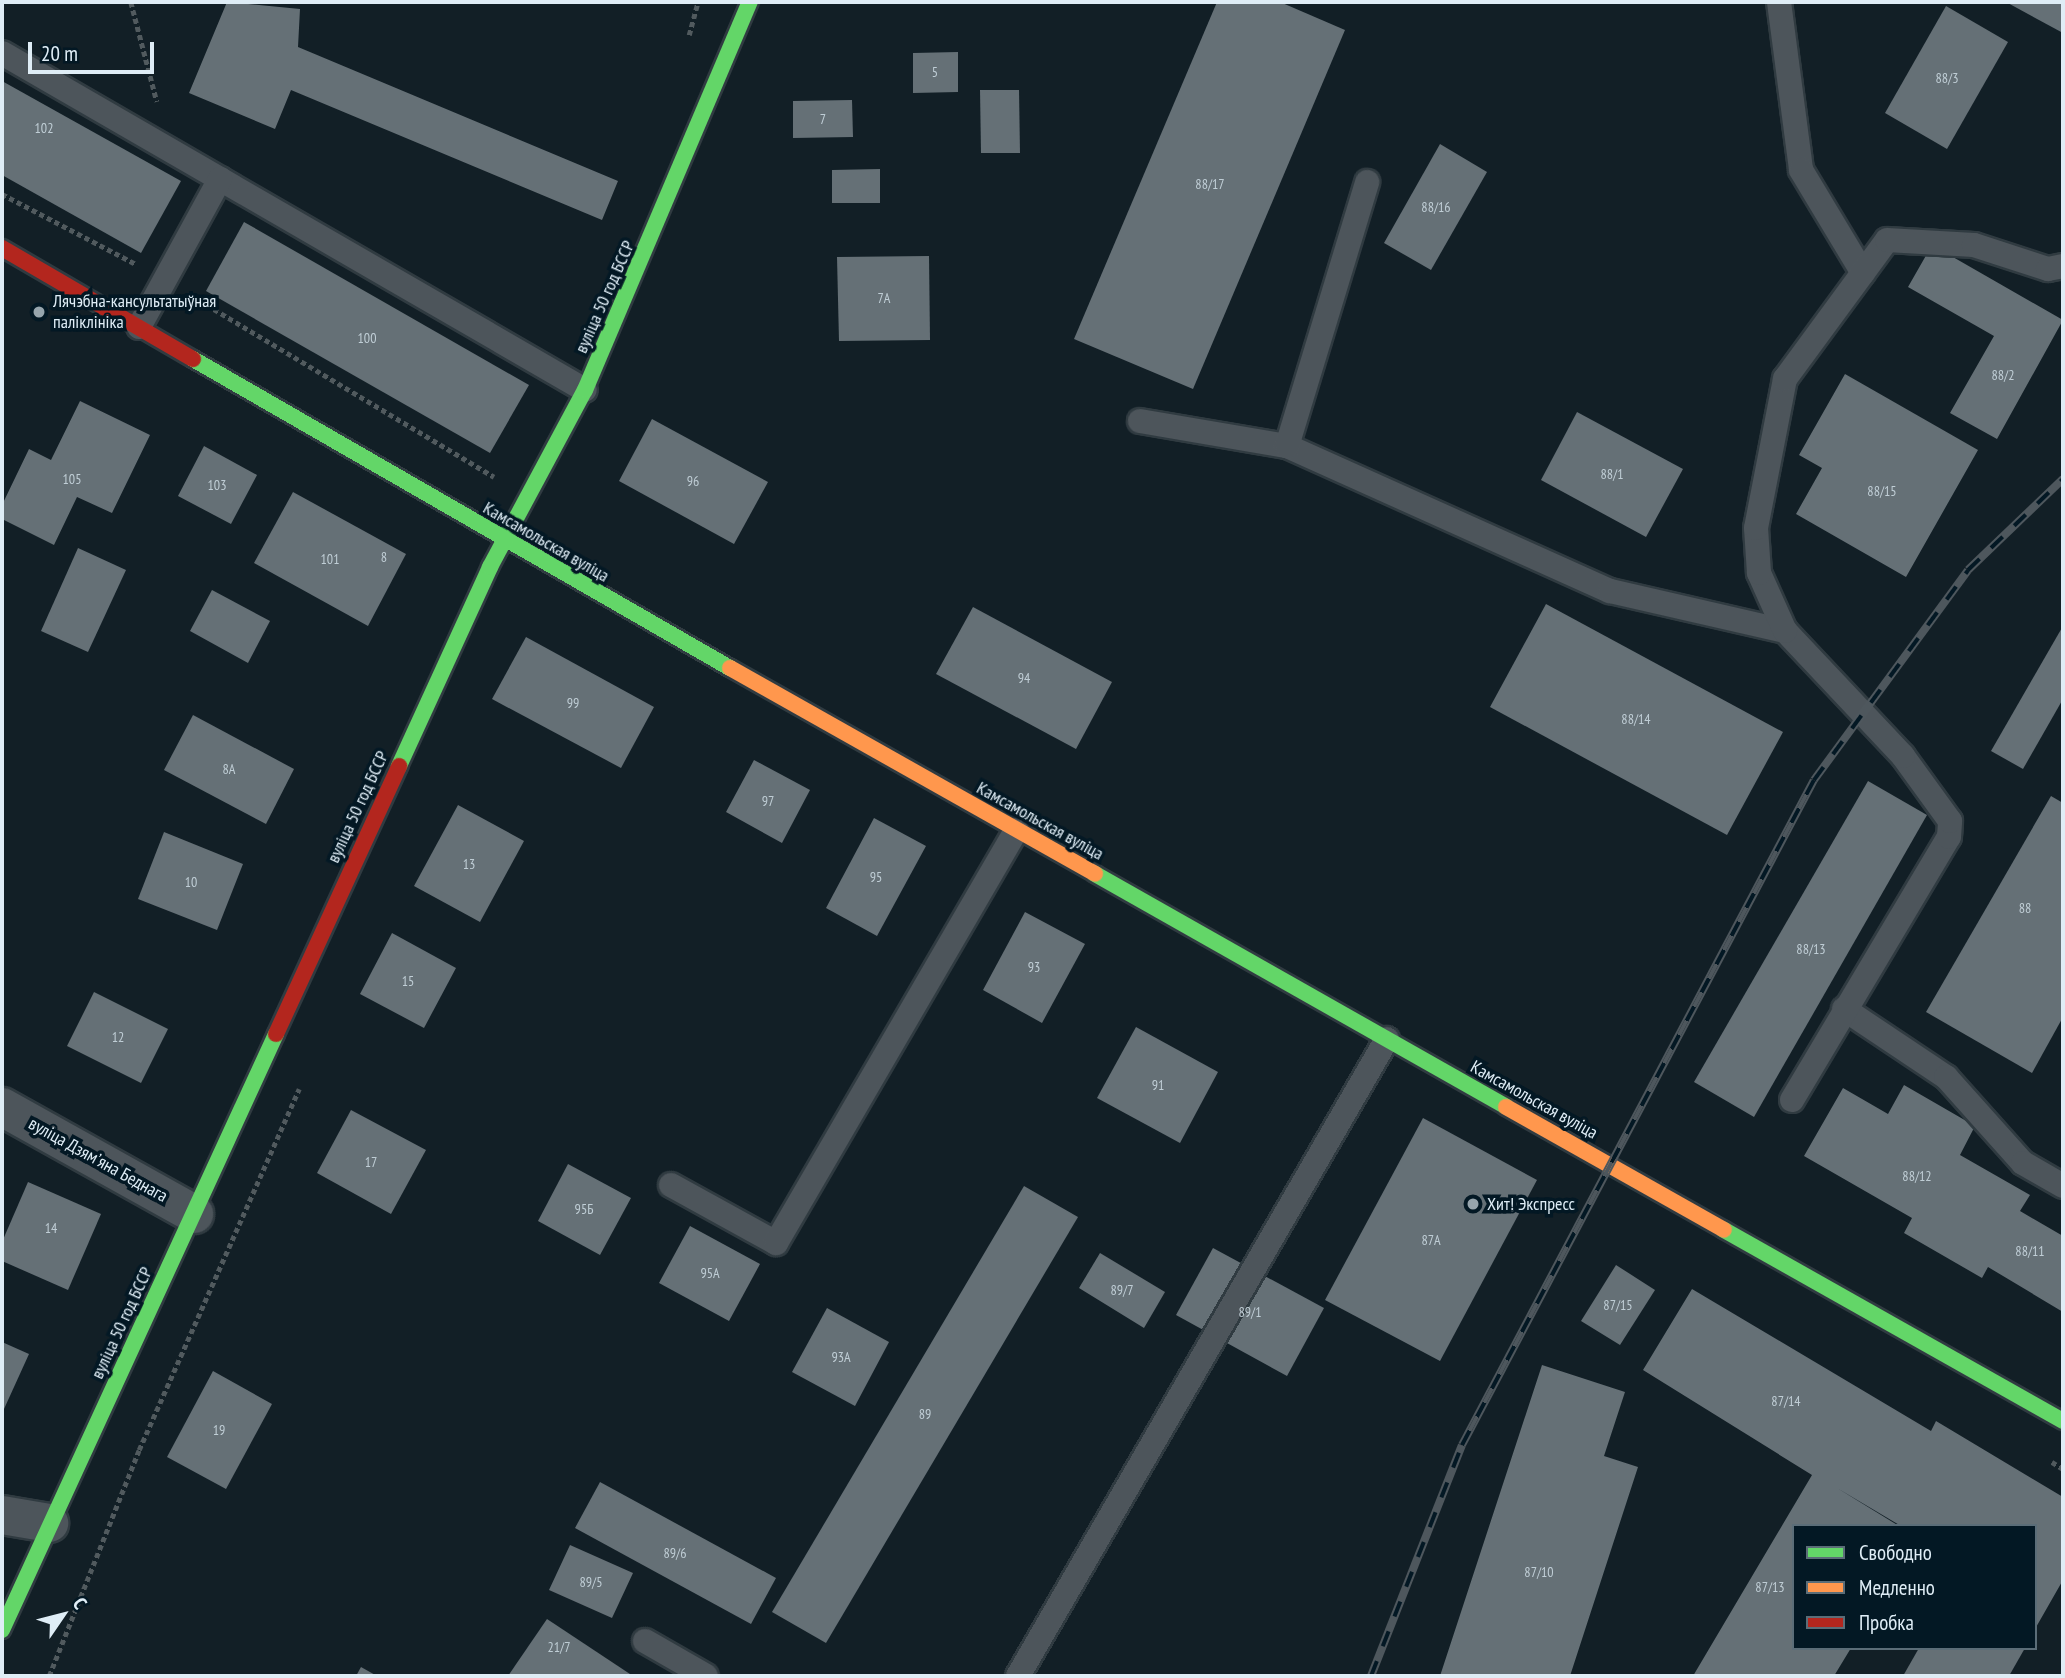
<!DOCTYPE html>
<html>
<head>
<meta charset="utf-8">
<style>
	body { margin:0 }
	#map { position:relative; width:2065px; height:1678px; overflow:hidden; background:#121f26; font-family:"PT Sans Narrow",sans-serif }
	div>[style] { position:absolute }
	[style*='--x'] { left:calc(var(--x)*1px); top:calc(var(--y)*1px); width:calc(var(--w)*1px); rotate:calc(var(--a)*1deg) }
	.building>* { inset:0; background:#657076 }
	.path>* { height:4.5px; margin-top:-2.25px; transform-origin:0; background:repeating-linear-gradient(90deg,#515a5e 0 5px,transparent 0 8.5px) }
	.roads { filter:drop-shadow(2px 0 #303b41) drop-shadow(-2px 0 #303b41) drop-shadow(0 2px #303b41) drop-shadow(0 -2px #303b41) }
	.lane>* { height:24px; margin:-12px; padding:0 12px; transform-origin:12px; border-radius:12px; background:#4d555b }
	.street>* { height:38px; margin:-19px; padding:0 19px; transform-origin:19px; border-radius:19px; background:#4d555b }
	.fast>* { height:16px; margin:-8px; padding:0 8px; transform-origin:8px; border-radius:8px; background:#63d668 }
	.slow>* { height:16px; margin:-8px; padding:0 8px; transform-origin:8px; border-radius:8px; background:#ff974d }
	.jam>* { height:16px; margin:-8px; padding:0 8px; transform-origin:8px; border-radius:8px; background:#b3261e }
	.rail>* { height:8px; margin-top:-4px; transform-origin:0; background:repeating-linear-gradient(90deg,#031824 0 16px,#4e575d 0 32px); box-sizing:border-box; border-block:2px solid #4e575d }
	.dots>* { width:19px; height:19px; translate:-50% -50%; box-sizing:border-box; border:4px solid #031824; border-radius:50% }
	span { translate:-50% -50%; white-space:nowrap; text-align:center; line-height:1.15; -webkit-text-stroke:7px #031824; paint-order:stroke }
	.number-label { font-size:14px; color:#c0ced6 }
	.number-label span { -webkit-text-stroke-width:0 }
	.street-label { font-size:18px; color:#dfedf6 }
	.poi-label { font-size:18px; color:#dfedf6 }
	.left { translate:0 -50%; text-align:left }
	.frame { position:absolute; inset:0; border:4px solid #dfedf6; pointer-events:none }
	.legend { position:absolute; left:1792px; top:1524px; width:245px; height:126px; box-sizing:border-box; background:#031824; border:2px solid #5b6d78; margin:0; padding:9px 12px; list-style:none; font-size:21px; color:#dfedf6 }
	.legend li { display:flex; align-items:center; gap:14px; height:35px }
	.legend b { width:35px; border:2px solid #5b6d78 }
	.north { position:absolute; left:28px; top:1580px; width:70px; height:70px; -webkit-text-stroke:5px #031824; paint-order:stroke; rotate:55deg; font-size:19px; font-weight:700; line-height:28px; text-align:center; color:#dfedf6 }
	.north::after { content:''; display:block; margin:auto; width:24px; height:32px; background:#dfedf6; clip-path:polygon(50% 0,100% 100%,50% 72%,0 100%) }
	.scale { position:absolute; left:28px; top:42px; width:126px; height:32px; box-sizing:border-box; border:4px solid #dfedf6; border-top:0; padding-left:9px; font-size:21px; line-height:24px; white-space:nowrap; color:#dfedf6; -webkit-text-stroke:5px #031824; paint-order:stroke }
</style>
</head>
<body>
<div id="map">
	<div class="building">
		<i style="clip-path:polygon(227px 2px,300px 9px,298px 47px,618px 181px,602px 220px,291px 90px,275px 129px,189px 93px)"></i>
		<i style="clip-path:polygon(1217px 2px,1280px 2px,1345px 30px,1193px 389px,1074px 339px)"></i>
		<i style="clip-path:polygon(2006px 2px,2063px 2px,2063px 33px)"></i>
		<i style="clip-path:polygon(1946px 6px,2008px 42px,1947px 149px,1885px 113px)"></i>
		<i style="clip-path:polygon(958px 52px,958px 92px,913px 93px,913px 53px)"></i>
		<i style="clip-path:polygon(2px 81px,181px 181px,141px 253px,2px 175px)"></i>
		<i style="clip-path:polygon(980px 90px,1019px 90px,1020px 153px,981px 153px)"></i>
		<i style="clip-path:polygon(852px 100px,853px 137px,793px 138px,793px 101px)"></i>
		<i style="clip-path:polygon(1440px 144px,1487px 172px,1431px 270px,1384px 243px)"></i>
		<i style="clip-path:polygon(880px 169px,880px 203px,832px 203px,832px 170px)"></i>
		<i style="clip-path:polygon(244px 222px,529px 385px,490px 453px,206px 291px)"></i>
		<i style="clip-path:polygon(1932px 245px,2063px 320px,1997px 439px,1950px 413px,1994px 336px,1908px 287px)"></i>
		<i style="clip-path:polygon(929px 256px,930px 340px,839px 341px,837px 257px)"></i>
		<i style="clip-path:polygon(1845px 374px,1978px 450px,1906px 577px,1796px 514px,1822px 468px,1799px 455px)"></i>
		<i style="clip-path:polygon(80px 401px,150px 435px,112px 513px,77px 497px,54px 545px,2px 519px,2px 505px,29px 449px,51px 460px)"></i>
		<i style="clip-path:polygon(1577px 412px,1683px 469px,1646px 537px,1541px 480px)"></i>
		<i style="clip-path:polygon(652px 419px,768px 482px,734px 544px,619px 481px)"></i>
		<i style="clip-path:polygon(204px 446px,257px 475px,231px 524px,178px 496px)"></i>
		<i style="clip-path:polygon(293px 492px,406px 554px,368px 626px,254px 563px)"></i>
		<i style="clip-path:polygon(78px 548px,126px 570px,88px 652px,41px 631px)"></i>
		<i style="clip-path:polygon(212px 590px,270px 621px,248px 663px,190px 631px)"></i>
		<i style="clip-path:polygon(1546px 604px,1783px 732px,1727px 835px,1490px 707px)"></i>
		<i style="clip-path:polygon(973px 607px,1112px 682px,1076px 749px,936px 674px)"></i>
		<i style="clip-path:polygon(2063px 626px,2063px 699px,2023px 769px,1991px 751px)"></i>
		<i style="clip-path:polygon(526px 637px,654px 707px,621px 768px,492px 699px)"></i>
		<i style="clip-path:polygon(193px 715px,294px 769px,266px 824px,164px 770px)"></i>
		<i style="clip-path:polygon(754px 760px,810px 790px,782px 843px,726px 812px)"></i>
		<i style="clip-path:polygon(1868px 781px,1927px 815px,1754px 1117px,1694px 1082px)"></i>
		<i style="clip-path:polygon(2051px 796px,2063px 803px,2063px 1017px,2032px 1073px,1926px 1012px)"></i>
		<i style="clip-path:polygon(458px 805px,524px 841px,480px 922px,414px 886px)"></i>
		<i style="clip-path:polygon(874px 818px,926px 846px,877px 936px,826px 908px)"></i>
		<i style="clip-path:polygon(164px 832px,243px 864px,217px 930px,138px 899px)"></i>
		<i style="clip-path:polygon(1025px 912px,1085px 944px,1042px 1023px,983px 990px)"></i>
		<i style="clip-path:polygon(392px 933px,456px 968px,424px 1028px,360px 994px)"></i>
		<i style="clip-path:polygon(94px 992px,168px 1029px,141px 1083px,67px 1046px)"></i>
		<i style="clip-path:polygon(1136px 1027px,1218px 1072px,1180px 1143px,1097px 1098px)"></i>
		<i style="clip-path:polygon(1904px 1085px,1975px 1126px,1960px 1155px,2030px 1195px,2020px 1211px,2063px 1236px,2063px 1312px,1988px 1267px,1982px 1278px,1904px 1233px,1912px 1218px,1804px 1156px,1843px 1088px,1888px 1114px)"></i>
		<i style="clip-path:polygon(351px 1110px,426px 1150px,391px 1214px,317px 1173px)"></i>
		<i style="clip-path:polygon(1423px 1118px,1537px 1180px,1440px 1361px,1325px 1300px)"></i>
		<i style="clip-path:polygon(568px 1164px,631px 1198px,600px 1255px,538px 1221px)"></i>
		<i style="clip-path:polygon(28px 1182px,101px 1214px,68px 1290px,2px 1261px,2px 1242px)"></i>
		<i style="clip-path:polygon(1024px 1186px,1078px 1217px,826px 1643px,772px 1612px)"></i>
		<i style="clip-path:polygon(690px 1226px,760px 1264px,729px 1321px,659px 1283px)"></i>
		<i style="clip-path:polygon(1213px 1248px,1324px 1308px,1287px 1376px,1176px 1315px)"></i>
		<i style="clip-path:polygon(1100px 1253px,1165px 1292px,1144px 1328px,1079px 1288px)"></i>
		<i style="clip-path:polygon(1616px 1265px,1655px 1290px,1620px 1345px,1581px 1321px)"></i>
		<i style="clip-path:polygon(1692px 1289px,1931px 1431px,1936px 1421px,2063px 1497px,2063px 1580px,2035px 1629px,2035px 1526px,1901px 1526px,1837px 1488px,1899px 1526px,1794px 1526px,1794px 1648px,1851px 1648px,1834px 1676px,1693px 1676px,1812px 1475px,1643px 1370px)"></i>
		<i style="clip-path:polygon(827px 1308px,889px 1342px,855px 1406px,792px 1372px)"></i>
		<i style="clip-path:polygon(2px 1342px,29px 1354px,4px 1409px,2px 1408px)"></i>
		<i style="clip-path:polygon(1542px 1365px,1625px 1392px,1604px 1456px,1638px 1467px,1570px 1676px,1440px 1676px)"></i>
		<i style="clip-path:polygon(213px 1371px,272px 1404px,226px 1489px,167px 1457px)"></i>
		<i style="clip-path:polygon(600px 1482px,776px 1578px,751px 1624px,575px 1528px)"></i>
		<i style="clip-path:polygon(570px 1545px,633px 1573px,612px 1618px,549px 1590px)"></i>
		<i style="clip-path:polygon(547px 1619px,633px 1676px,508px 1676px)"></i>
		<i style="clip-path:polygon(1919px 1648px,2025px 1648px,2009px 1676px,1903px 1676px)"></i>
		<i style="clip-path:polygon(361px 1667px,377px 1676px,356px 1676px)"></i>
	</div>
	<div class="path">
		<i style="--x:131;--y:2;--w:103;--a:75.4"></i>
		<i style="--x:689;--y:35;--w:34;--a:-75"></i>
		<i style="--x:2;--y:194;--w:151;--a:27.6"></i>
		<i style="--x:192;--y:296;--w:352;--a:30.9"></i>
		<i style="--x:2052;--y:1462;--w:13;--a:32"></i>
		<i style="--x:49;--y:1676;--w:243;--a:-68.3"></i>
		<i style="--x:139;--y:1450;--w:395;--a:-66.1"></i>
	</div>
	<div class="roads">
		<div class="lane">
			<i style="--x:1779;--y:2;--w:169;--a:82.5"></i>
			<i style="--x:1801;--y:170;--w:120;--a:59"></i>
			<i style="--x:2;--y:53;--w:673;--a:30.03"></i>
			<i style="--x:139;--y:327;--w:169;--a:-61.3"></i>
			<i style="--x:1140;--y:421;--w:149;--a:9.7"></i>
			<i style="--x:1287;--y:446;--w:354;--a:24.2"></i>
			<i style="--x:1610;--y:591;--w:180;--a:12.9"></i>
			<i style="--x:1287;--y:446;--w:276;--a:-73.1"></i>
			<i style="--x:1844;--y:1009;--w:123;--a:33.7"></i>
			<i style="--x:1946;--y:1077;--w:115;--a:48.2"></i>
			<i style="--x:2023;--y:1163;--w:46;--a:29.9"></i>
			<i style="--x:1792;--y:1100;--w:306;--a:-59.2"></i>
			<i style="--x:1949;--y:837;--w:16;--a:-86"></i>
			<i style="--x:1950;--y:821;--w:80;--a:-125.9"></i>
			<i style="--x:1903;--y:756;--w:172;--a:-133.3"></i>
			<i style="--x:1785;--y:631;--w:64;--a:-114.1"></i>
			<i style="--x:1759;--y:573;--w:45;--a:-93.8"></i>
			<i style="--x:1756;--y:528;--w:152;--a:-79"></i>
			<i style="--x:1785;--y:379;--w:172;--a:-53.7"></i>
			<i style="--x:1887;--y:240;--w:87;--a:3.3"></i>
			<i style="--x:1974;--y:245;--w:78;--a:18"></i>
			<i style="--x:2048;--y:269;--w:15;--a:-11"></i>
			<i style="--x:671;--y:1185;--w:120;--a:28.9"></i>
			<i style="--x:776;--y:1243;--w:478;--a:-59.8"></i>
			<i style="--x:645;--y:1641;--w:70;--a:29.8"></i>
			<i style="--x:1018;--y:1676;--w:736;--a:-59.92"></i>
		</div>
		<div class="street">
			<i style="--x:2;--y:1107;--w:220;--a:29.1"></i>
			<i style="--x:2;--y:1515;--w:48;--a:9.7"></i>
		</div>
		<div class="fast">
			<i style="--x:193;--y:359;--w:620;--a:29.92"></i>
			<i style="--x:399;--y:766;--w:219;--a:-65.4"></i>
			<i style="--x:490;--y:567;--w:201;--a:-61.8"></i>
			<i style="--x:585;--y:390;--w:422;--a:-67"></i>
			<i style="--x:1095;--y:874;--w:472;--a:29.5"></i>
			<i style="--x:1724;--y:1230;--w:389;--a:29.4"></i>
			<i style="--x:2;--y:1630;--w:656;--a:-65.31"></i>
		</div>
		<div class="slow">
			<i style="--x:730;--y:668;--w:419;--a:29.4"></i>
			<i style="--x:1506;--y:1107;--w:250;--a:29.4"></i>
		</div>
		<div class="jam">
			<i style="--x:2;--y:248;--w:221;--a:30.2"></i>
			<i style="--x:276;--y:1034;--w:295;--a:-65.3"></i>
		</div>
	</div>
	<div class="rail">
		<i style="--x:1371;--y:1676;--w:248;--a:-68.5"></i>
		<i style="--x:1462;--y:1445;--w:752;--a:-62.11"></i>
		<i style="--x:1814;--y:780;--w:260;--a:-53.7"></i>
		<i style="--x:1968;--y:570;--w:132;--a:-43.8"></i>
	</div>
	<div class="dots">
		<i style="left:39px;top:312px;background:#97a5ad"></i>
		<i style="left:1473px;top:1204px;background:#97a5ad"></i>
	</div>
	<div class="number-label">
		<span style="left:935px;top:72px">5</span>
		<span style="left:1947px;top:78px">88/3</span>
		<span style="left:823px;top:119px">7</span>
		<span style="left:44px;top:128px">102</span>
		<span style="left:1210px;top:184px">88/17</span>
		<span style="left:1436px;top:207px">88/16</span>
		<span style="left:884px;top:298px">7А</span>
		<span style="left:367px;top:338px">100</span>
		<span style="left:2003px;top:375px">88/2</span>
		<span style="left:1612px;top:474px">88/1</span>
		<span style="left:72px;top:479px">105</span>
		<span style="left:693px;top:481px">96</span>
		<span style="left:217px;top:485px">103</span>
		<span style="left:1882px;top:491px">88/15</span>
		<span style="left:384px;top:557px">8</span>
		<span style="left:330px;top:559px">101</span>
		<span style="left:1024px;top:678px">94</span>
		<span style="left:573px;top:703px">99</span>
		<span style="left:1636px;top:719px">88/14</span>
		<span style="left:229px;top:769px">8А</span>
		<span style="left:768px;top:801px">97</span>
		<span style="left:469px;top:864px">13</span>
		<span style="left:876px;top:877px">95</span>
		<span style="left:191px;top:882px">10</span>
		<span style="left:2025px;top:908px">88</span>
		<span style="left:1811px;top:949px">88/13</span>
		<span style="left:1034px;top:967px">93</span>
		<span style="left:408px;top:981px">15</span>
		<span style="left:118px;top:1037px">12</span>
		<span style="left:1158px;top:1085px">91</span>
		<span style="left:371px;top:1162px">17</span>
		<span style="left:1917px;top:1176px">88/12</span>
		<span style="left:584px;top:1209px">95Б</span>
		<span style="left:51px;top:1228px">14</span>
		<span style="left:1431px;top:1240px">87А</span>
		<span style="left:2030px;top:1251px">88/11</span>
		<span style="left:710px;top:1273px">95А</span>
		<span style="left:1122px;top:1290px">89/7</span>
		<span style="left:1618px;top:1305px">87/15</span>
		<span style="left:1250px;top:1312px">89/1</span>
		<span style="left:841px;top:1357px">93А</span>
		<span style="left:1786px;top:1401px">87/14</span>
		<span style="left:925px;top:1414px">89</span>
		<span style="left:219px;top:1430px">19</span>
		<span style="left:675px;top:1553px">89/6</span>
		<span style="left:1539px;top:1572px">87/10</span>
		<span style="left:591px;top:1582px">89/5</span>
		<span style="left:1770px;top:1587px">87/13</span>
		<span style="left:559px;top:1647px">21/7</span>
	</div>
	<div class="street-label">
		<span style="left:605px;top:297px;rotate:-66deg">вуліца 50 год БССР</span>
		<span style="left:546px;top:542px;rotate:30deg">Камсамольская вуліца</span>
		<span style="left:358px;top:807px;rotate:-65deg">вуліца 50 год БССР</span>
		<span style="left:1040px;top:821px;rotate:29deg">Камсамольская вуліца</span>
		<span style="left:1534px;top:1100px;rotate:29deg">Камсамольская вуліца</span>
		<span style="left:98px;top:1160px;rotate:29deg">вуліца Дзямʼяна Беднага</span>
		<span style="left:122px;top:1323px;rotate:-65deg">вуліца 50 год БССР</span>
	</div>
	<div class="poi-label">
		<span class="left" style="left:53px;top:312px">Лячэбна-кансультатыўная<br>паліклініка</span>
		<span class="left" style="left:1487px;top:1204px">Хит! Экспресс</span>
	</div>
	<div class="frame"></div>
	<ul class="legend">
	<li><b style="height:9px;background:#63d668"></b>Свободно</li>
	<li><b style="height:9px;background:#ff974d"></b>Медленно</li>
	<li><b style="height:9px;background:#b3261e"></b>Пробка</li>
	</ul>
	<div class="north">С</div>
	<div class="scale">20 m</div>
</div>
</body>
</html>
